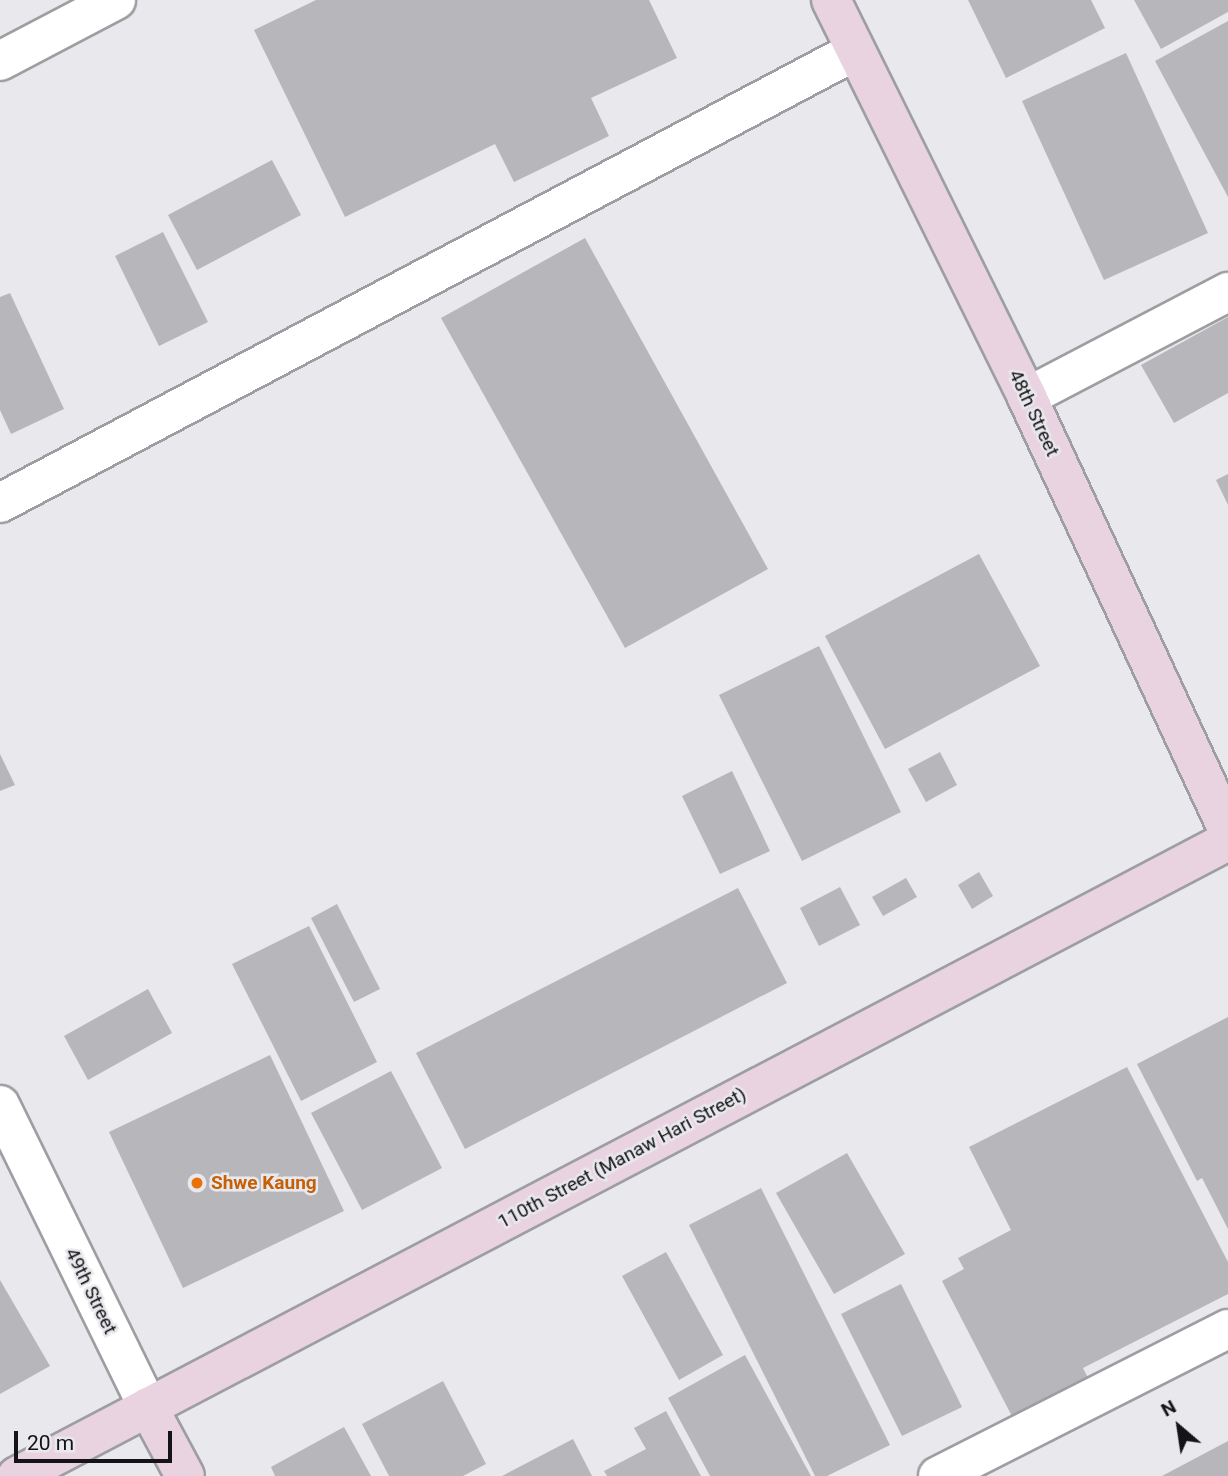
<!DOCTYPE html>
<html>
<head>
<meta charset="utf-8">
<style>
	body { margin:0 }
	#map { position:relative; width:1228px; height:1476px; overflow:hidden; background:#e8e8ed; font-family:Roboto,sans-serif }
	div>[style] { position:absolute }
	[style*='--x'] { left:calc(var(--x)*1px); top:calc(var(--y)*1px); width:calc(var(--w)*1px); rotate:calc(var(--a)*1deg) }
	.building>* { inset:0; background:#b7b7bb }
	.roads { filter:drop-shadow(2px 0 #9d9ea1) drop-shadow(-2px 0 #9d9ea1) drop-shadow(0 2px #9d9ea1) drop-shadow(0 -2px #9d9ea1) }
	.minor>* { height:38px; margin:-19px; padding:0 19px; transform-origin:19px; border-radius:19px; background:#fff }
	.secondary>* { height:38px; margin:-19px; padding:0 19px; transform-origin:19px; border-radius:19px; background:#e9d3e1 }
	.dots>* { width:19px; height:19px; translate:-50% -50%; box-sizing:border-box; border:4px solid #e8e8ed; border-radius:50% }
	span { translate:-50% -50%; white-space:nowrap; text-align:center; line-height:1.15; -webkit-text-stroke:5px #e8e8ed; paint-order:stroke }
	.street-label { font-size:19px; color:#141416 }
	.food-label { font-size:19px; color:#c56008; font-weight:700 }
	.left { translate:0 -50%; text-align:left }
	.north { position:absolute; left:1144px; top:1392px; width:70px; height:70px; -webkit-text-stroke:5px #e8e8ed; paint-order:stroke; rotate:331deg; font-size:19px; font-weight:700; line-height:28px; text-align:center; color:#141416 }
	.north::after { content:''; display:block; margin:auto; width:24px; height:32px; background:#141416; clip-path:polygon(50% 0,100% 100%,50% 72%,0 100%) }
	.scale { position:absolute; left:14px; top:1431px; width:158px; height:32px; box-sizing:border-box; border:4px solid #141416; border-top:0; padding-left:9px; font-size:21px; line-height:24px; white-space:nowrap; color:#141416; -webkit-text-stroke:5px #e8e8ed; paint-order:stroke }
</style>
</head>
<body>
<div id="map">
	<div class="building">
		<i style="clip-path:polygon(316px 0,649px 0,677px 58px,591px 98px,609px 136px,514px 182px,495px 144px,345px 217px,254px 30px)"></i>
		<i style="clip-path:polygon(968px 0,1091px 0,1105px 28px,1006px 78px)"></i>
		<i style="clip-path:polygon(1134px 0,1228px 0,1228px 12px,1161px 49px)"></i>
		<i style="clip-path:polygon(1228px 21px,1228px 197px,1155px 61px)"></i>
		<i style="clip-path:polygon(1126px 53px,1208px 233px,1104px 280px,1022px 101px)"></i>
		<i style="clip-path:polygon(272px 160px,301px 215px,197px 270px,168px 215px)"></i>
		<i style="clip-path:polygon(163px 232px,208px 322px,159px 346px,115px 256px)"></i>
		<i style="clip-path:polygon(585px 238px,768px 569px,625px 648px,441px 318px)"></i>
		<i style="clip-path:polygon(10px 293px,64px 409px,11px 434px,0 410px,0 297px)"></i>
		<i style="clip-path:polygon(1228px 317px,1228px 393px,1174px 423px,1141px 365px)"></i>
		<i style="clip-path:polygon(1228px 474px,1228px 505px,1216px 480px)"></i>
		<i style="clip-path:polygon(979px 554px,1040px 666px,885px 749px,825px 636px)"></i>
		<i style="clip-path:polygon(819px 646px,901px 812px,802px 861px,719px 695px)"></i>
		<i style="clip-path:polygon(940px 752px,957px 785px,926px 802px,908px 769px)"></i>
		<i style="clip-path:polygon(0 754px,15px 785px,0 791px)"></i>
		<i style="clip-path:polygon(732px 771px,770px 851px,720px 874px,682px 796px)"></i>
		<i style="clip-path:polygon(979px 872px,993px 896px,972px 909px,958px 885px)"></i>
		<i style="clip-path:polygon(906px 878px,917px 897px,883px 916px,872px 897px)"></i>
		<i style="clip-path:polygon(840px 887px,860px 925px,819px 946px,800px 908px)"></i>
		<i style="clip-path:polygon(738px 888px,787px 983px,465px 1149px,416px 1053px)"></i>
		<i style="clip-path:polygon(337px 904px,380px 989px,354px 1002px,311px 918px)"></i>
		<i style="clip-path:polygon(309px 926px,377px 1062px,301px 1101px,232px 964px)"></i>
		<i style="clip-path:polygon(148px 989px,172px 1033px,88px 1080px,64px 1036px)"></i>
		<i style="clip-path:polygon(1228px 1017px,1228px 1229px,1202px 1178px,1197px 1181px,1137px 1064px)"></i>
		<i style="clip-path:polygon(270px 1055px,344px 1211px,183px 1288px,109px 1132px)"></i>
		<i style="clip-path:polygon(1127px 1067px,1228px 1262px,1228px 1294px,1083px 1368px,1093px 1388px,1018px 1428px,942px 1281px,964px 1269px,958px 1258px,1011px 1230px,969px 1147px)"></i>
		<i style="clip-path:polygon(391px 1071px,442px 1168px,362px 1210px,311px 1113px)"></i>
		<i style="clip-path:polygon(847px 1153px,905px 1254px,834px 1294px,776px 1193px)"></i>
		<i style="clip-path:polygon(761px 1188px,890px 1445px,827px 1476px,815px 1476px,689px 1225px)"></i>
		<i style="clip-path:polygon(666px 1252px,723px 1355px,679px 1380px,622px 1276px)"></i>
		<i style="clip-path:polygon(0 1280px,50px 1366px,0 1394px)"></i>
		<i style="clip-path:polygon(901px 1284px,962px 1407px,902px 1436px,841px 1314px)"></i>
		<i style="clip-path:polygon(745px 1355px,811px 1476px,710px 1476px,668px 1398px)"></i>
		<i style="clip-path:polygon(443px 1381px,486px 1464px,463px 1476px,389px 1476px,362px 1424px)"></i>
		<i style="clip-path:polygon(666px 1411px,701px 1476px,607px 1476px,604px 1471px,646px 1449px,634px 1428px)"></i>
		<i style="clip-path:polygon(344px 1427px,371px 1476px,275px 1476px,271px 1467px)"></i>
		<i style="clip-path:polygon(573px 1439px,592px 1476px,502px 1476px)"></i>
		<i style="clip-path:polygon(1228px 1441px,1228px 1476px,1162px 1476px)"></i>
	</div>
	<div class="roads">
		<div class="minor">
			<i style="--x:0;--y:61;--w:131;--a:-27.7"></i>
			<i style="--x:1027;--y:397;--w:227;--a:-27.6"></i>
			<i style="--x:0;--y:503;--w:967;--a:-27.86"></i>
			<i style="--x:0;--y:1105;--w:336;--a:63.9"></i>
			<i style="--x:938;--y:1476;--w:325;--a:-26.9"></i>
		</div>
		<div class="secondary">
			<i style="--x:831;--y:0;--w:443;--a:63.7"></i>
			<i style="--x:1027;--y:397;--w:478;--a:65.1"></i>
			<i style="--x:148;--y:1407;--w:78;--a:61.8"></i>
			<i style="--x:17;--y:1476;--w:1367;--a:-27.67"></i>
		</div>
	</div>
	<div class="dots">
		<i style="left:197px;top:1183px;background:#e8710a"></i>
	</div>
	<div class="street-label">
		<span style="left:1034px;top:413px;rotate:65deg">48th Street</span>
		<span style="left:622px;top:1158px;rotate:-28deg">110th Street (Manaw Hari Street)</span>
		<span style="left:91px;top:1291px;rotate:64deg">49th Street</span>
	</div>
	<div class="food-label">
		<span class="left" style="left:211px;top:1183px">Shwe Kaung</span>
	</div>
	<div class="north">N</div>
	<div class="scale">20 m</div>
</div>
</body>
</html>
